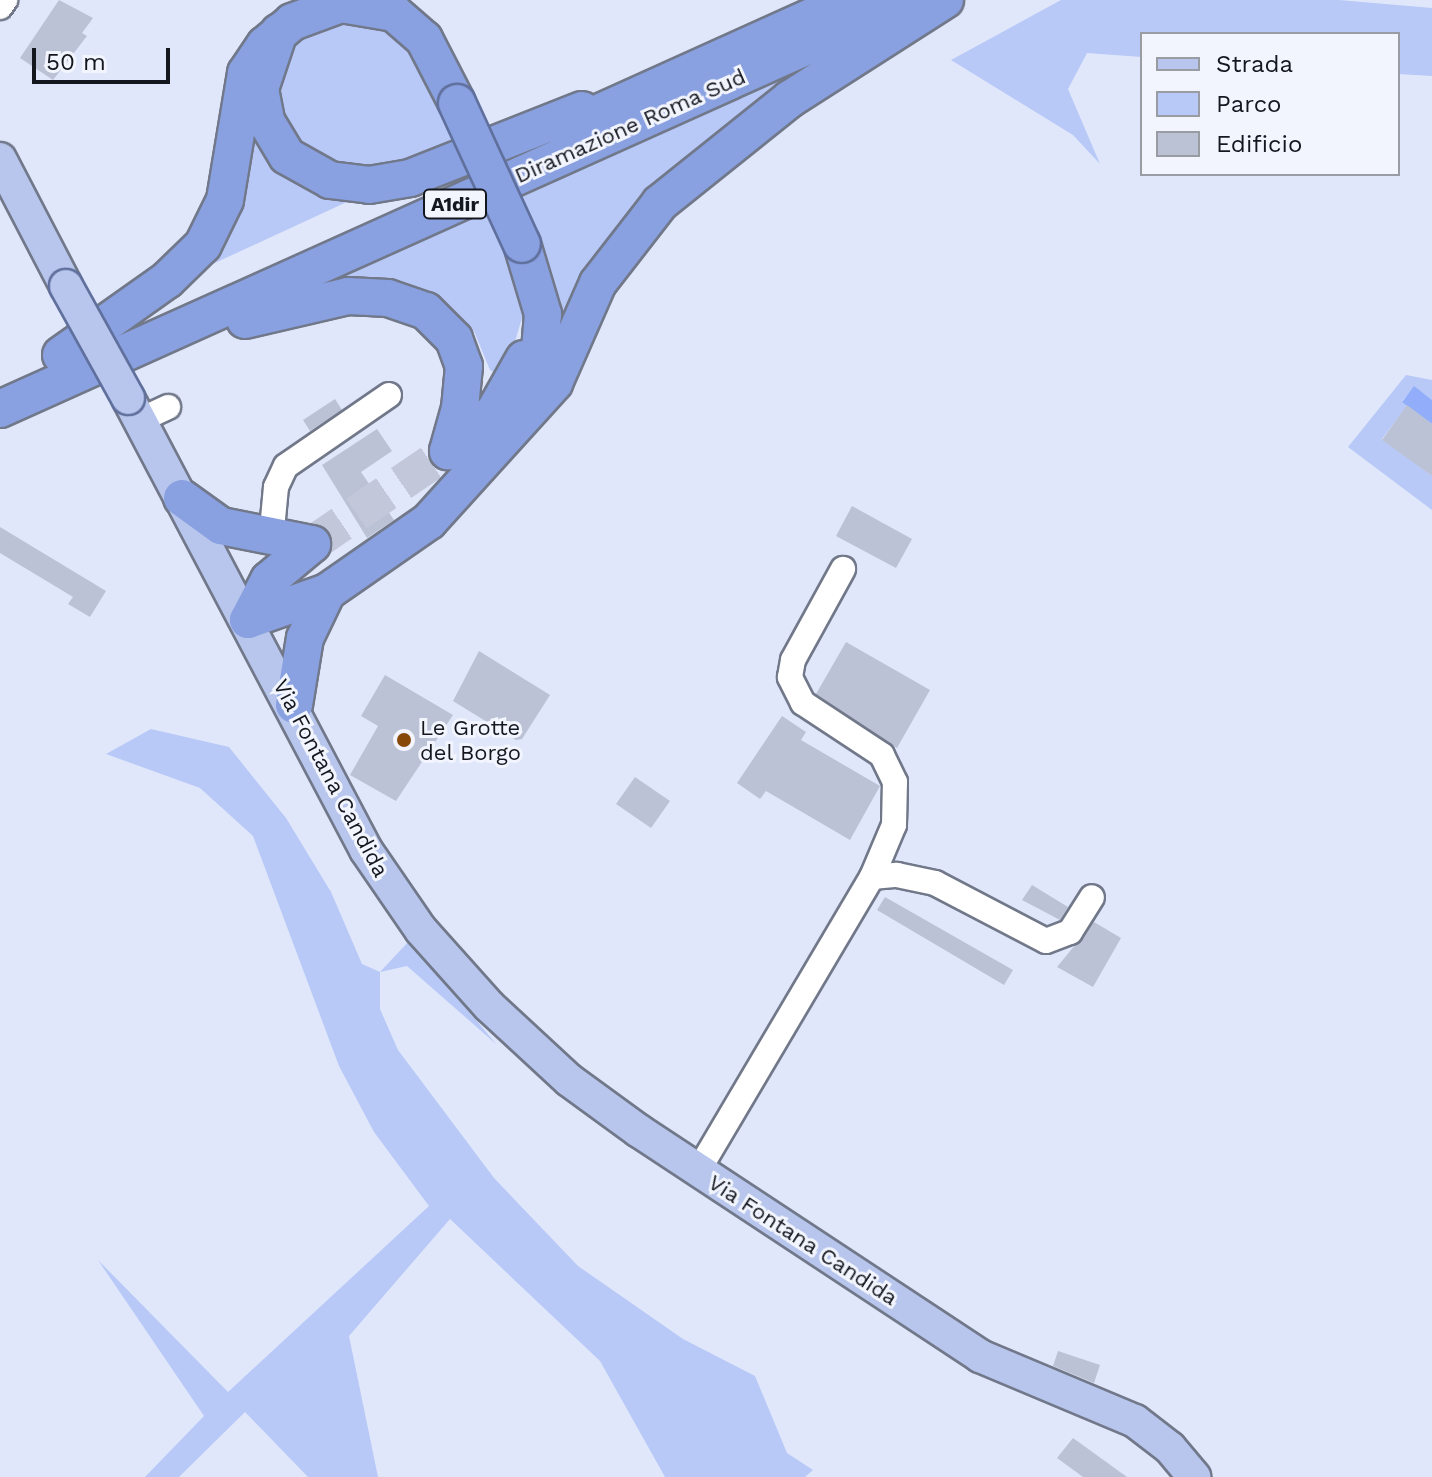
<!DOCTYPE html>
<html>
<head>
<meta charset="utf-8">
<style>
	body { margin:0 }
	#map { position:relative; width:1432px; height:1477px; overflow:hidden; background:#e0e7fb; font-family:"Work Sans",sans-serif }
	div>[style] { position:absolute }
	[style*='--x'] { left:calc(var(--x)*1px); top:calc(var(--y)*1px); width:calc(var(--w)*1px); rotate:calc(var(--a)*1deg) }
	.green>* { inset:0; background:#b8c9f7 }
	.water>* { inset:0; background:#92adf9 }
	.building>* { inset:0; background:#bbc2d6 }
	.highway-tunnel>* { height:36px; margin-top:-18px; transform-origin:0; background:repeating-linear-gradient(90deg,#c2c8da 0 36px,transparent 0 54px) }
	.roads { filter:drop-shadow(2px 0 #717889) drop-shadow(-2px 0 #717889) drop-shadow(0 2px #717889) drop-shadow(0 -2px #717889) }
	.minor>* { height:24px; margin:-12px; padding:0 12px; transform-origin:12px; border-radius:12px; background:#fff }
	.major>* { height:32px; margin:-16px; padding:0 16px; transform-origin:16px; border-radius:16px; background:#b8c6ed }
	.highway>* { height:36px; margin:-18px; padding:0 18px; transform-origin:18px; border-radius:18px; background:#89a0e1 }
	.bridges { filter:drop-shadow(2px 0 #60709d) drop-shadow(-2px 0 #60709d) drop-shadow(0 2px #60709d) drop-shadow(0 -2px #60709d) }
	.major-bridge>* { height:32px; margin:-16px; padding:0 16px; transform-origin:16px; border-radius:16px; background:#b8c6ed }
	.highway-bridge>* { height:36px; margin:-18px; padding:0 18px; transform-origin:18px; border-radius:18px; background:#89a0e1 }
	.dots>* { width:22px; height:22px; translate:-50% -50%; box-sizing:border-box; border:4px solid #f2f5fd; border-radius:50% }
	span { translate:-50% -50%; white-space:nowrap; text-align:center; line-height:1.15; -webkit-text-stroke:6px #f2f5fd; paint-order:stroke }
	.shield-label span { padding:2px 6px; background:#f2f5fd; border:2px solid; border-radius:6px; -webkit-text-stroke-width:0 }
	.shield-label { font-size:20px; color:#15171e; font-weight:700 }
	.street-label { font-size:22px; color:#15171e }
	.poi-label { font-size:22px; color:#15171e }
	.left { translate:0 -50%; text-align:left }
	.legend { position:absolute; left:1140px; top:32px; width:260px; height:144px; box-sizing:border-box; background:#f2f5fd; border:2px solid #9a9ca4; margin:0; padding:10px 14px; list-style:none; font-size:24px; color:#15171e }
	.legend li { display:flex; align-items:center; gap:16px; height:40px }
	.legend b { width:40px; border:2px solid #9a9ca4 }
	.scale { position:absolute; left:32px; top:48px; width:138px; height:36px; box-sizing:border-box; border:4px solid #15171e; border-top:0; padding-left:10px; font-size:24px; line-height:28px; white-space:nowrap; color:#15171e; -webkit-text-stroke:6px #f2f5fd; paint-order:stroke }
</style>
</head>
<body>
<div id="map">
	<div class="green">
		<i style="clip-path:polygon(1061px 0,1339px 0,1432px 8px,1432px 76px,1398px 74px,1398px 34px,1142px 34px,1142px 57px,1087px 53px,1068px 89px,1100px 164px,1073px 135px,951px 60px)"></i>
		<i style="clip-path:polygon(342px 15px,402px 34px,461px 150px,429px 163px,324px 173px,270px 108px,288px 44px)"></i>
		<i style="clip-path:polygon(831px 54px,690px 166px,567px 348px,518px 199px)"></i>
		<i style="clip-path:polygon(249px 128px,281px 172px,312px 190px,349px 201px,191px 274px)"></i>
		<i style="clip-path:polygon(490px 210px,519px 272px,524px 311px,509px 362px,497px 374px,490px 370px,474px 331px,444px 306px,324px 284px)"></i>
		<i style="clip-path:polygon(1406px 375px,1432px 380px,1432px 400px,1414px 387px,1402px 401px,1432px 424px,1407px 406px,1382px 439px,1432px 476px,1432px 510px,1348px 447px)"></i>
		<i style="clip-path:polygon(151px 729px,229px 747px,286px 818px,331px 892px,362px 964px,380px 972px,410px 940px,496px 1044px,407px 966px,380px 972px,380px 1009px,398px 1050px,494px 1178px,578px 1266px,683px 1339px,755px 1376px,787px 1453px,813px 1470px,805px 1477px,665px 1477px,600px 1361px,450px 1219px,349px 1336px,378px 1477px,308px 1477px,245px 1412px,179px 1477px,145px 1477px,204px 1416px,98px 1260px,228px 1392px,429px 1206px,374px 1132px,339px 1066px,253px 836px,200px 788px,106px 754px)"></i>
	</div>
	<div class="water">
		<i style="clip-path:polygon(1414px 386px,1432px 400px,1432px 424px,1402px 402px)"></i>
	</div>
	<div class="building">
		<i style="clip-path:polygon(59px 0,93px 18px,82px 33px,87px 36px,53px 80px,20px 58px)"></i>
		<i style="clip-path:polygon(335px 399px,342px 410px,310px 431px,303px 420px)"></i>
		<i style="clip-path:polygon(1407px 405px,1432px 424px,1432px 476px,1382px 440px)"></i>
		<i style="clip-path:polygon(377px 429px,392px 451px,361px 472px,394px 520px,367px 538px,322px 465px)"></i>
		<i style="clip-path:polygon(852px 506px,912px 539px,896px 568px,836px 536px)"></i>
		<i style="clip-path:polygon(0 527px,106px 591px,90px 617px,68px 604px,73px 597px,0 553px)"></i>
		<i style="clip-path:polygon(846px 642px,930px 690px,897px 748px,816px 694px)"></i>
		<i style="clip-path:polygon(479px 651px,550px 695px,522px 739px,516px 740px,453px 701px)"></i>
		<i style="clip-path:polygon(385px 675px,453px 715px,396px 801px,350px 775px,378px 726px,361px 716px)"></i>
		<i style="clip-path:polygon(782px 716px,806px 732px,801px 740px,880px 786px,850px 840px,766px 791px,760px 799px,737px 783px)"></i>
		<i style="clip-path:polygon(635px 777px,670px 801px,651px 828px,616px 804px)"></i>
		<i style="clip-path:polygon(1032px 885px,1068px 907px,1060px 920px,1022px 900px)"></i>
		<i style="clip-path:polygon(885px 897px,1013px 970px,1004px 985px,877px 910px)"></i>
		<i style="clip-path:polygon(1094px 922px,1121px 938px,1093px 987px,1057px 967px)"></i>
		<i style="clip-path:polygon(1058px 1351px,1100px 1365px,1094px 1383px,1053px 1366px)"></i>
		<i style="clip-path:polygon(1073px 1438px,1127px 1477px,1083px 1477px,1057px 1458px)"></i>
	</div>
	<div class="highway-tunnel">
		<i style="--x:312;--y:544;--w:165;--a:-34.4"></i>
	</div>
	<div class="roads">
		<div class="minor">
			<i style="--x:0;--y:7;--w:9;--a:-54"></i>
			<i style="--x:140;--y:420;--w:31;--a:-25"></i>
			<i style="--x:271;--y:540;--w:53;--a:-84.6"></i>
			<i style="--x:276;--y:487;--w:23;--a:-65"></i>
			<i style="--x:286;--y:466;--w:125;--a:-34.6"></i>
			<i style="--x:872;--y:877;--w:25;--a:-5"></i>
			<i style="--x:897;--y:875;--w:39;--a:12"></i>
			<i style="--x:935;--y:883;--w:125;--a:27.6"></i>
			<i style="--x:1046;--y:941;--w:26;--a:-21"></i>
			<i style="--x:1070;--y:932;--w:41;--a:-57.8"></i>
			<i style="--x:698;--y:1171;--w:342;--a:-59.4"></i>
			<i style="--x:872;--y:877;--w:56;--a:-67.1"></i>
			<i style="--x:894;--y:825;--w:43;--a:-88.7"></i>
			<i style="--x:895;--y:782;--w:30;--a:-116"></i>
			<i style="--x:882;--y:755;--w:95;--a:-146.6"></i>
			<i style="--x:803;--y:703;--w:29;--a:-117"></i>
			<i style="--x:790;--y:677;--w:17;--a:-80"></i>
			<i style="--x:793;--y:660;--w:104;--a:-61.2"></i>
		</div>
		<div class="major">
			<i style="--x:0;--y:159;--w:143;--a:62.5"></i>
			<i style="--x:128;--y:398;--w:511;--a:62.23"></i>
			<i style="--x:366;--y:850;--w:97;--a:55.5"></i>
			<i style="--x:421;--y:930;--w:102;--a:48.2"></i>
			<i style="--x:489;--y:1006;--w:109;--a:42.8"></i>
			<i style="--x:569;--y:1080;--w:87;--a:36.1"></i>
			<i style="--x:639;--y:1131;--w:409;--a:33.4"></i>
			<i style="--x:980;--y:1356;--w:168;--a:22.8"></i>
			<i style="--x:1135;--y:1421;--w:44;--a:37.6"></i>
			<i style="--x:1170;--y:1448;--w:38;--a:50"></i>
		</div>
		<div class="highway">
			<i style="--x:279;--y:32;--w:60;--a:108.4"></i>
			<i style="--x:260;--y:89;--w:33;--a:79"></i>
			<i style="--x:266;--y:121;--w:41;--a:59"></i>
			<i style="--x:287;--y:156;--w:49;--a:29.2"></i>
			<i style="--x:330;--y:180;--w:39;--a:7"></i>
			<i style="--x:369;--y:185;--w:42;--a:-9.7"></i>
			<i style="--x:410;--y:178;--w:185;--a:-21.6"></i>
			<i style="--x:563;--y:129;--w:314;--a:-24.3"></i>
			<i style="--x:522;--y:244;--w:73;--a:73.3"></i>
			<i style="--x:543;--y:314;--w:48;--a:94.8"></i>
			<i style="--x:539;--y:362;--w:46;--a:106.5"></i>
			<i style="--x:245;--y:320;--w:106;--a:-13.1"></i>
			<i style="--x:348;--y:296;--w:40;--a:2.9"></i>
			<i style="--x:388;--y:298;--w:40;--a:18.9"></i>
			<i style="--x:426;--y:311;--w:40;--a:45"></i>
			<i style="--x:454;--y:339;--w:29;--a:70"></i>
			<i style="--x:464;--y:366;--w:42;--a:95.4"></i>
			<i style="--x:460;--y:408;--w:45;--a:105.6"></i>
			<i style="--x:61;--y:355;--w:130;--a:-35.3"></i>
			<i style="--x:167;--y:280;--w:50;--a:-44.2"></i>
			<i style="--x:203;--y:245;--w:50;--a:-63.9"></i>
			<i style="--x:225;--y:200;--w:129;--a:-80.6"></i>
			<i style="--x:246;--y:73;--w:34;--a:-56"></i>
			<i style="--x:265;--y:45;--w:35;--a:-40"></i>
			<i style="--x:292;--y:22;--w:52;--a:-20.2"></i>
			<i style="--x:341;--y:4;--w:54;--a:9.6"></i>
			<i style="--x:394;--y:13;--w:40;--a:41"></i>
			<i style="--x:424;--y:39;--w:72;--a:62.7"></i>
			<i style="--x:0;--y:409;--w:998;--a:-24.2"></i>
			<i style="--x:448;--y:451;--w:60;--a:-40.3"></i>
			<i style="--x:494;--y:412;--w:61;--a:-60.5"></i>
			<i style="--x:182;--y:498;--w:48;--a:35.7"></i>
			<i style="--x:221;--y:526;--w:93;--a:11.2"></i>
			<i style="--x:248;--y:620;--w:84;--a:-19.5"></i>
			<i style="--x:327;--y:592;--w:124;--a:-34.8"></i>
			<i style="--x:429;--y:521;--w:186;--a:-47.8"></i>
			<i style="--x:554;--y:383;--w:109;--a:-66.3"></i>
			<i style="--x:598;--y:283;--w:101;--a:-52.2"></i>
			<i style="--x:660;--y:203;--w:166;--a:-38.7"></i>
			<i style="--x:790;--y:99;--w:184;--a:-32.6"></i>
			<i style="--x:248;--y:620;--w:45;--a:-62.3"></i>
			<i style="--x:269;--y:580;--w:56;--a:-39.9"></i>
			<i style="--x:294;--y:705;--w:68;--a:-80.7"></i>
			<i style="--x:305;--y:638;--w:51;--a:-64.4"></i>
		</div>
	</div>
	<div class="bridges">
		<div class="major-bridge">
			<i style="--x:66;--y:286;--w:128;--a:61"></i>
		</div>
		<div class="highway-bridge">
			<i style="--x:457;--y:103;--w:155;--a:65.3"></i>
		</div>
	</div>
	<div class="dots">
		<i style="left:404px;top:740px;background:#864908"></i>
	</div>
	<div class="shield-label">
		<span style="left:455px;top:204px">A1dir</span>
	</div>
	<div class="street-label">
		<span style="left:630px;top:126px;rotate:-24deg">Diramazione Roma Sud</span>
		<span style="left:331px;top:778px;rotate:62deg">Via Fontana Candida</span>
		<span style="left:803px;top:1240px;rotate:33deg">Via Fontana Candida</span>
	</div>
	<div class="poi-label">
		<span class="left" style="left:420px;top:740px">Le Grotte<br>del Borgo</span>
	</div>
	<ul class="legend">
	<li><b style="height:10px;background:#b8c6ed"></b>Strada</li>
	<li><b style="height:22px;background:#b8c9f7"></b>Parco</li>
	<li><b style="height:22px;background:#bbc2d6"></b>Edificio</li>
	</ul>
	<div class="scale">50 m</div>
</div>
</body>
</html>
